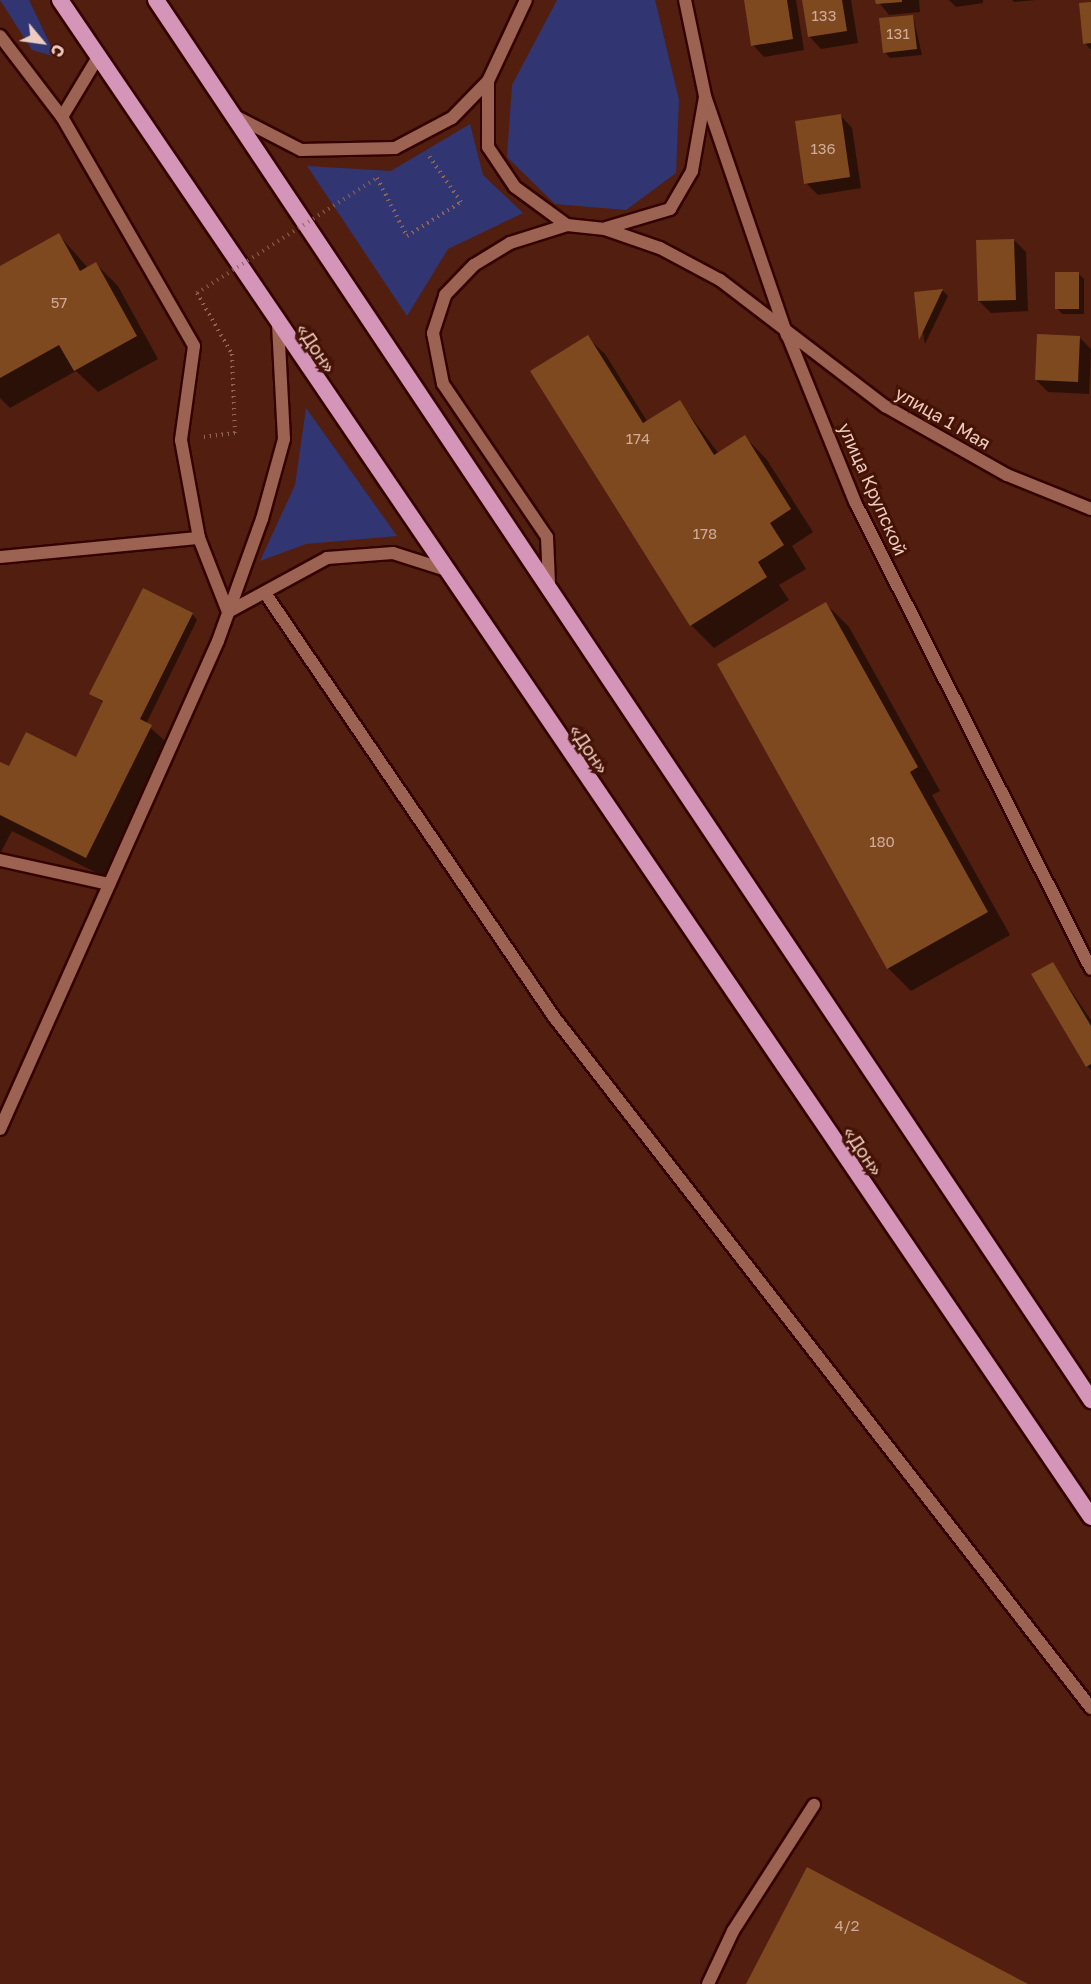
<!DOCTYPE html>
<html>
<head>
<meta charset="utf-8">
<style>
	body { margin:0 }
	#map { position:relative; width:1091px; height:1984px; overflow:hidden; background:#511e10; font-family:"Golos Text",sans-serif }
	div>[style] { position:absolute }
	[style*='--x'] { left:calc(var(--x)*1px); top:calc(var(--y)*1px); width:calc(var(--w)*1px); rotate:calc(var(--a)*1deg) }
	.green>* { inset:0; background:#313672 }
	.shadow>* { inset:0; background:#0007 }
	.building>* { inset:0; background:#7e491f }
	.path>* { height:4px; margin-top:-2px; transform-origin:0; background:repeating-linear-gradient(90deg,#906457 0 1.5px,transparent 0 6px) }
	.roads { filter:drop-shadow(2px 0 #340300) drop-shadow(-2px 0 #340300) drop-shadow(0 2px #340300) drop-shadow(0 -2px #340300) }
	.service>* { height:12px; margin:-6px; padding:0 6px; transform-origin:6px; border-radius:6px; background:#9c6252 }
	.minor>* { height:12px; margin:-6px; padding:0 6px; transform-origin:6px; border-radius:6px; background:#9c6252 }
	.tertiary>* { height:12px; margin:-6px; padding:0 6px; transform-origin:6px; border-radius:6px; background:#9c6252 }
	.trunk>* { height:16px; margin:-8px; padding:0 8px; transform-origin:8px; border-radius:8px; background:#d495b8 }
	.path-bridge>* { height:4px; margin-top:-2px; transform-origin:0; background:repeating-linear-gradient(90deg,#906457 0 1.5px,transparent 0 6px) }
	span { translate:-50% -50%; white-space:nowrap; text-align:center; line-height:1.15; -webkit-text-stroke:6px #451305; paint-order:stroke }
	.number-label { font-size:15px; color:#d0aa98 }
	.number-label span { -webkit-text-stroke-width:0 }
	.street-label { font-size:18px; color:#eccbc1 }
	.north { position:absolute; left:12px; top:12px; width:60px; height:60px; -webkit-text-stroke:4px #451305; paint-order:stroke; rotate:119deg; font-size:16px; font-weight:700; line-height:24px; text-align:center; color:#eccbc1 }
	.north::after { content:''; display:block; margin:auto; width:21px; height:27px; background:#eccbc1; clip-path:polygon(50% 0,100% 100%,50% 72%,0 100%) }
</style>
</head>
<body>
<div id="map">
	<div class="green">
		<i style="clip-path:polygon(0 0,29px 0,56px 57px,32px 50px)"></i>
		<i style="clip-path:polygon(557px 0,655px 0,679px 100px,676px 173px,626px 210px,555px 204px,507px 157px,512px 85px)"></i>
		<i style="clip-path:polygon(470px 124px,483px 175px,523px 213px,448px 249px,407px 316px,307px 166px,391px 171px)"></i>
		<i style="clip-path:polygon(306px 408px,397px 536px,306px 544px,260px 561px,295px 485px)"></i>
	</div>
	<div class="shadow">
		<i style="clip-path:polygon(746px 0,796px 0,804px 50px,764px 57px,753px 45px)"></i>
		<i style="clip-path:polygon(804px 0,851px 0,858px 43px,821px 49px,810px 37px)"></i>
		<i style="clip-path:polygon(877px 0,919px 0,920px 12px,889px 15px)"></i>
		<i style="clip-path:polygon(949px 0,983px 0,983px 3px,956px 7px)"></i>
		<i style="clip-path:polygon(1012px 0,1036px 0,1014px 2px)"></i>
		<i style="clip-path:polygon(1091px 3px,1091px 49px,1090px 49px,1085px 43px)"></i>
		<i style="clip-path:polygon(913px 16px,922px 55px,890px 58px,885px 52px)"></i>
		<i style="clip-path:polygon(841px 116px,852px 128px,861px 188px,818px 195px,806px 183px)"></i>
		<i style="clip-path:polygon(59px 235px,88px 268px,96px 264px,118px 286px,158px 359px,98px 392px,76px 371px,10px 408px,0 398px,0 268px)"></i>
		<i style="clip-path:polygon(1014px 240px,1026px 252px,1028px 311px,991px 313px,979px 301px)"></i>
		<i style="clip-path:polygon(1078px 273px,1084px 279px,1084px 314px,1062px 314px,1057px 308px)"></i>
		<i style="clip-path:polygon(943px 291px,948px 296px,925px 344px,915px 293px)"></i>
		<i style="clip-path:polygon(587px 337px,605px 354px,647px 421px,679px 401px,719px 454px,745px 437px,767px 460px,813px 532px,792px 546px,806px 569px,779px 585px,789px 600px,714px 648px,691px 625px,532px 372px)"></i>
		<i style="clip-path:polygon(1079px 337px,1091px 349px,1089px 394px,1048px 392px,1036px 380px)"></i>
		<i style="clip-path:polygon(826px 604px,849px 627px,940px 791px,932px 795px,1010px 935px,911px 991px,888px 968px)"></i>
		<i style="clip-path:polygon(192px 614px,197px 620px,146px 724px,174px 749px,109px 879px,12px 831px,0 854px,0 763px,10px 768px,77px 759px,104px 703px,91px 694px)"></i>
		<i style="clip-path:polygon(1053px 964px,1091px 1020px,1091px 1070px,1087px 1066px)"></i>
	</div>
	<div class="building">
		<i style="clip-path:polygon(744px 0,787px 0,793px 39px,751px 46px)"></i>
		<i style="clip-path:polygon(802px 0,842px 0,847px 31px,808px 37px)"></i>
		<i style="clip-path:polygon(875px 0,902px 0,902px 2px,876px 4px)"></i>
		<i style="clip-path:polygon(1091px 2px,1091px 43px,1083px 44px,1079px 3px)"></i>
		<i style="clip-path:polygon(913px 15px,917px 49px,883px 53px,879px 18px)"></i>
		<i style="clip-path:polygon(841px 114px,850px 177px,804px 184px,795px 121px)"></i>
		<i style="clip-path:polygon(59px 233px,80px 271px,96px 262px,137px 336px,74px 371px,59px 345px,0 378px,0 266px)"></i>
		<i style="clip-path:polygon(1014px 239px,1016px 300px,978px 301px,976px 240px)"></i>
		<i style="clip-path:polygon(1055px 272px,1079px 272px,1079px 309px,1055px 309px)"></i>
		<i style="clip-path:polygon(943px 289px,919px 340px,914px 292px)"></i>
		<i style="clip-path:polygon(1037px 334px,1080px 336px,1078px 382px,1035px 380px)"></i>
		<i style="clip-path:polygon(588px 335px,643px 423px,680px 400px,714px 455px,745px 435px,791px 509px,770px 523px,784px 545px,758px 562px,767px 577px,690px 626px,530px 371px)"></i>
		<i style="clip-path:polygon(143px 588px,193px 613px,140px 719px,152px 725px,86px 858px,0 815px,0 762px,9px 766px,26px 732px,76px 757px,103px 701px,89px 694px)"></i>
		<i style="clip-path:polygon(826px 602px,918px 767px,910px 772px,988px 912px,887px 969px,717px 664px)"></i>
		<i style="clip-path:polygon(1053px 962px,1091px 1026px,1091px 1064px,1086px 1067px,1031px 974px)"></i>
		<i style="clip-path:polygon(807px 1867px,1028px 1984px,746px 1984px)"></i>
	</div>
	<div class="path">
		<i style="--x:377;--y:178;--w:65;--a:62.7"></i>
		<i style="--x:407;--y:236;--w:64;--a:-32.2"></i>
		<i style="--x:461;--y:202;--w:56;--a:-124.8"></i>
		<i style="--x:197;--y:293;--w:70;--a:60.2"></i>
		<i style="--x:232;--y:354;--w:79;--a:87.8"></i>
		<i style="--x:235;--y:433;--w:32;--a:173"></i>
	</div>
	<div class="roads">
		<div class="service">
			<i style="--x:0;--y:36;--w:102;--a:52.6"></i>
			<i style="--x:62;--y:117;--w:264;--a:60"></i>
			<i style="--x:194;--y:346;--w:95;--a:97.9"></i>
			<i style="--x:181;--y:440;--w:100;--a:79.6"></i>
			<i style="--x:199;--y:538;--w:79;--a:68.6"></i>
			<i style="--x:62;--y:117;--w:70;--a:-59"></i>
			<i style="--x:0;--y:557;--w:200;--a:-5.5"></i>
			<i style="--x:265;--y:593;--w:513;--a:55.72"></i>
			<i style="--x:554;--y:1017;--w:875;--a:52.15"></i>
			<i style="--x:228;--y:612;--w:113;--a:-28.6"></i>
			<i style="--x:327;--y:558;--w:66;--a:-4.3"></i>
			<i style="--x:393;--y:553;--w:52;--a:17.7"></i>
			<i style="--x:0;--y:860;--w:112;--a:12.4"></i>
			<i style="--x:0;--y:1129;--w:534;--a:-65.93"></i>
			<i style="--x:218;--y:641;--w:130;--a:-70.2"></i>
			<i style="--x:262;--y:519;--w:83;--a:-74.6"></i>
			<i style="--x:284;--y:439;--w:113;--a:-93"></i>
			<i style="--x:708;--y:1984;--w:59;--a:-64.7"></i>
			<i style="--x:733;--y:1931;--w:150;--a:-57.3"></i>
		</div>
		<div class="minor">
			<i style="--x:788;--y:336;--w:179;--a:68"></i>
			<i style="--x:855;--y:502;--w:523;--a:63.19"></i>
		</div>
		<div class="tertiary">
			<i style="--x:685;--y:0;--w:98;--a:78.2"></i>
			<i style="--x:705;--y:96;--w:253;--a:71.1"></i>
			<i style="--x:488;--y:81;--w:66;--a:90"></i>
			<i style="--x:488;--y:147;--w:48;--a:56"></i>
			<i style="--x:515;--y:187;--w:64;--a:36.2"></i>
			<i style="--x:235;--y:116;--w:74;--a:27.3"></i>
			<i style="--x:301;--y:150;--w:94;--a:-1.2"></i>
			<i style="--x:395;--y:148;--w:64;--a:-27.8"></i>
			<i style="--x:452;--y:118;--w:52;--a:-45.8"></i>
			<i style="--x:488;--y:81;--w:89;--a:-64.9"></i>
			<i style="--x:606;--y:228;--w:67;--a:-16.5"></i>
			<i style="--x:670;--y:209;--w:44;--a:-59.9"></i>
			<i style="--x:692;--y:171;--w:75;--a:-80"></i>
			<i style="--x:549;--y:583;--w:46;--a:-92.5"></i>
			<i style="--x:547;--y:537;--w:185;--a:-124.2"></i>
			<i style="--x:443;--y:384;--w:52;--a:-101.1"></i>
			<i style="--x:433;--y:333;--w:40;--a:-72"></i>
			<i style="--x:445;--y:295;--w:42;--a:-46"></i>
			<i style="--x:474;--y:265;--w:42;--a:-31.4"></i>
			<i style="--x:510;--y:243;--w:60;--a:-17.5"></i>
			<i style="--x:567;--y:225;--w:38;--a:6"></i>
			<i style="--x:605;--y:229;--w:58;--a:19.1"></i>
			<i style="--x:660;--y:248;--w:68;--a:28.1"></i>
			<i style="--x:720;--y:280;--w:208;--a:37.4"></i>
			<i style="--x:885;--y:406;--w:140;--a:29.5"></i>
			<i style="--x:1007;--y:475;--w:91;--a:22"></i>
		</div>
		<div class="trunk">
			<i style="--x:60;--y:0;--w:1834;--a:55.8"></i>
			<i style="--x:156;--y:0;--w:1684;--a:56.26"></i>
		</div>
	</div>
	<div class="path-bridge">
		<i style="--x:197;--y:293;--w:214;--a:-32.6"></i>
	</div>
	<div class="number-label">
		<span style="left:824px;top:16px">133</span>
		<span style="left:898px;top:34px">131</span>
		<span style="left:823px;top:149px">136</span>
		<span style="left:59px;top:303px">57</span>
		<span style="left:638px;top:439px">174</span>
		<span style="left:705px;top:534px">178</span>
		<span style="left:882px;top:842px">180</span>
		<span style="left:847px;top:1926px">4/2</span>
	</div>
	<div class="street-label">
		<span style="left:316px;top:348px;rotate:56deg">«Дон»</span>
		<span style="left:943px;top:418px;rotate:30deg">улица 1 Мая</span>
		<span style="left:873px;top:489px;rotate:66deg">улица Крупской</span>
		<span style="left:589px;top:749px;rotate:56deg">«Дон»</span>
		<span style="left:863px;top:1151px;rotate:56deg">«Дон»</span>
	</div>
	<div class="north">С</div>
</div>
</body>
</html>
